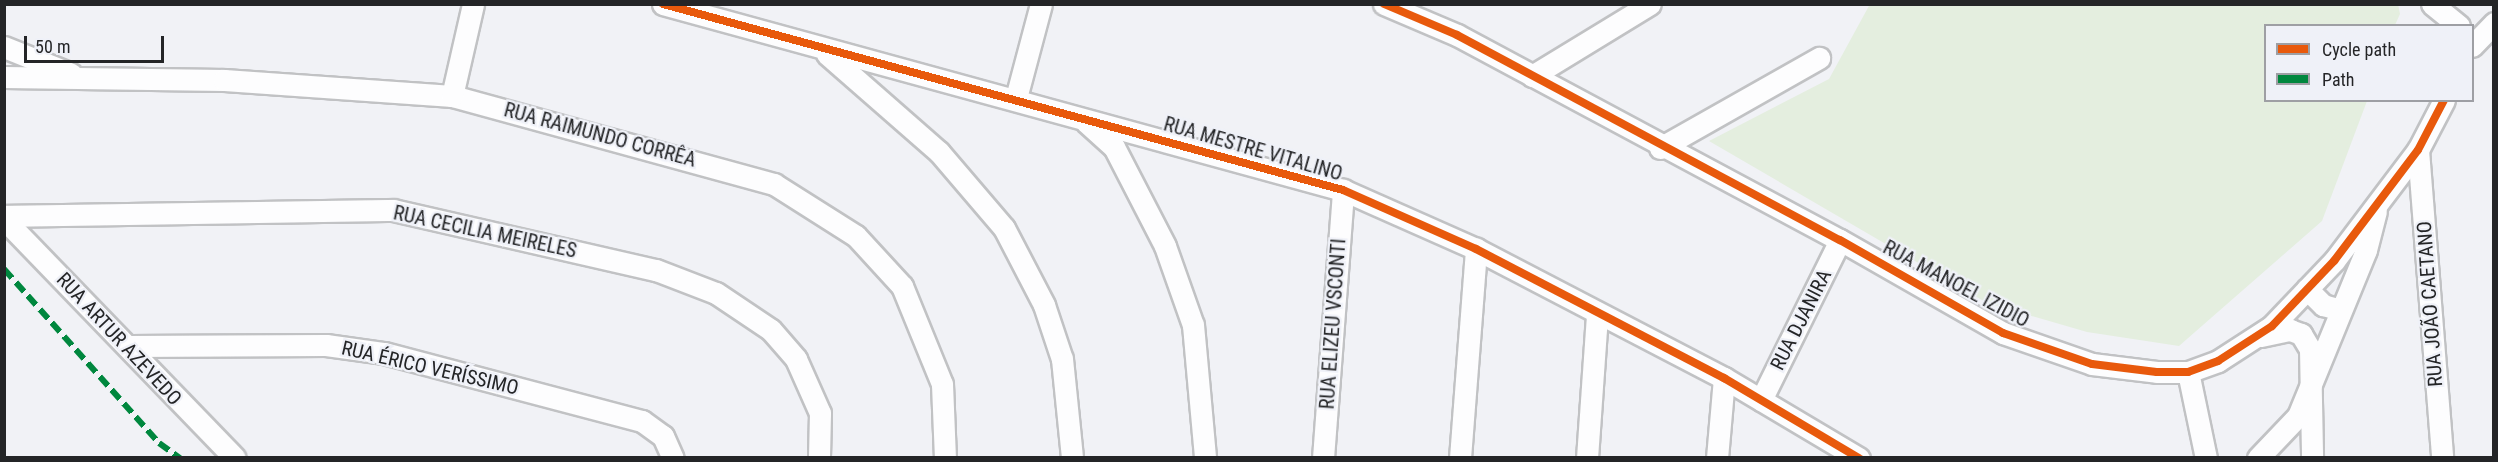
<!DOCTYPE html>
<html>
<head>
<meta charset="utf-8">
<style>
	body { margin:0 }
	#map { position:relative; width:2498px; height:462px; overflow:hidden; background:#f1f2f6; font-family:"Roboto Condensed",sans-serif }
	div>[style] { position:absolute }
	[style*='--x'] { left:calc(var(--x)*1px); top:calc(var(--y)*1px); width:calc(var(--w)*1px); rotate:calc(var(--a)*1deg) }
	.green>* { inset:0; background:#e4eedf }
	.roads { filter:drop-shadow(2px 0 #c1c2c4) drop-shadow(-2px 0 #c1c2c4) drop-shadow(0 2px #c1c2c4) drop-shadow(0 -2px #c1c2c4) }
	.minor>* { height:21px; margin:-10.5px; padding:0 10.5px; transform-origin:10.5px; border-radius:10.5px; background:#fdfdfe }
	.quiet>* { height:6px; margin-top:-3px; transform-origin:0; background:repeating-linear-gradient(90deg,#00873e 0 12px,transparent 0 18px) }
	.cycleway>* { height:8px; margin:-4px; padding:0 4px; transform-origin:4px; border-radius:4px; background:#e8590c }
	span { translate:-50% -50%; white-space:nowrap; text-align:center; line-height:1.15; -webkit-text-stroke:4.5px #eff1f8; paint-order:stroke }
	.street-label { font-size:20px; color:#242527 }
	.frame { position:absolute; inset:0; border:6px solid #242527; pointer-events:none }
	.legend { position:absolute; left:2264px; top:24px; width:210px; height:78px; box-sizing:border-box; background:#eff1f8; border:2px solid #9e9fa4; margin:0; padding:8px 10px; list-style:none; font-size:18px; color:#242527 }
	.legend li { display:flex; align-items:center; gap:12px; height:30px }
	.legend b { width:30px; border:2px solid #9e9fa4 }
	.scale { position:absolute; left:24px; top:36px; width:140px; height:27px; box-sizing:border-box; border:3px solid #242527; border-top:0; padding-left:8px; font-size:18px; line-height:21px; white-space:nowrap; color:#242527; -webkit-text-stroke:4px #eff1f8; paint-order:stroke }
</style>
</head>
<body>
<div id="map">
	<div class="green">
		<i style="clip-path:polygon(1870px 4px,2398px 4px,2400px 14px,2395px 25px,2266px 26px,2266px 100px,2367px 101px,2322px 221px,2179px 346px,2087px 332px,1987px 303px,1709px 141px,1829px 79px)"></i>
	</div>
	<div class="roads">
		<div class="minor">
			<i style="--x:663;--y:4;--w:705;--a:15.3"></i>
			<i style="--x:1343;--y:190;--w:145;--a:23.9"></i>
			<i style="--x:1476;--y:249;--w:280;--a:27.5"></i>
			<i style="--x:1724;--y:378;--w:157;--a:30.7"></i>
			<i style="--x:1384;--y:4;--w:79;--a:23"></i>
			<i style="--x:1457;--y:35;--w:434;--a:28.2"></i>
			<i style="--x:1840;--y:240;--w:188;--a:29.7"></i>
			<i style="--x:2003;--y:333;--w:94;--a:19.2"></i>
			<i style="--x:2092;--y:364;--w:65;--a:7"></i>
			<i style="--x:2157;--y:372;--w:31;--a:0"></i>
			<i style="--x:2188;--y:372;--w:32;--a:-20"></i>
			<i style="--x:2218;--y:361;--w:64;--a:-32.9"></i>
			<i style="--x:2272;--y:326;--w:90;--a:-46.4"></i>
			<i style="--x:2334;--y:261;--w:139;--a:-52.9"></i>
			<i style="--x:2418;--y:150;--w:56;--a:-62.5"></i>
			<i style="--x:2432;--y:4;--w:35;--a:39"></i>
			<i style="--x:2472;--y:46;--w:32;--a:-46"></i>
			<i style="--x:4;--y:47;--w:72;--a:21.9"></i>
			<i style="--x:827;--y:54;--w:149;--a:41.2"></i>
			<i style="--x:939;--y:152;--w:100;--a:49.5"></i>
			<i style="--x:1004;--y:228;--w:87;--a:62.5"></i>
			<i style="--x:1044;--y:305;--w:57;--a:71.6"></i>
			<i style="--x:1062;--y:359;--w:100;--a:84.2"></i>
			<i style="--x:1532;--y:76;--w:138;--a:-31.4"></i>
			<i style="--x:4;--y:77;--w:220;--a:0.8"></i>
			<i style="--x:224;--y:80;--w:229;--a:4"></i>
			<i style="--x:452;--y:96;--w:334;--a:15.3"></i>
			<i style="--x:774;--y:184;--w:97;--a:32.4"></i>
			<i style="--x:856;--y:236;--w:68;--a:47.4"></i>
			<i style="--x:902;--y:286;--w:106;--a:67.8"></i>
			<i style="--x:942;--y:384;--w:74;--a:87.7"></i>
			<i style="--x:452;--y:96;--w:94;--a:-77.1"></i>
			<i style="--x:1016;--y:98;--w:97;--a:-75.1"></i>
			<i style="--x:1086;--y:122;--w:38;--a:42"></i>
			<i style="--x:1114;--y:147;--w:111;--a:62.7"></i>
			<i style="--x:1165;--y:246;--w:84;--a:70.5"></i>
			<i style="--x:1193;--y:325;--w:134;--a:84.8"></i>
			<i style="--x:1660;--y:148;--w:183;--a:-29.5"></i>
			<i style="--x:2418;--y:150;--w:309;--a:85.5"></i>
			<i style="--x:4;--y:216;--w:389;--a:-0.9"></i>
			<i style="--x:393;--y:210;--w:270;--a:12.9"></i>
			<i style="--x:656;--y:270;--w:64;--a:21"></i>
			<i style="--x:716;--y:293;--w:66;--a:33.9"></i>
			<i style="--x:771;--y:330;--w:38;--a:49"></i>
			<i style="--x:796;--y:359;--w:59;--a:66"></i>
			<i style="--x:820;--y:413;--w:45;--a:91.3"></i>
			<i style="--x:4;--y:219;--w:332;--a:46"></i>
			<i style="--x:2307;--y:289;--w:23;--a:45"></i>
			<i style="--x:2323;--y:305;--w:18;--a:16"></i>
			<i style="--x:2261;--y:336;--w:30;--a:-12"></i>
			<i style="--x:2290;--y:330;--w:12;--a:20"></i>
			<i style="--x:2301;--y:334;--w:17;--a:59"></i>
			<i style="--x:2310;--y:349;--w:109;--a:88.9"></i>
			<i style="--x:129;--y:346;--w:197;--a:-0.3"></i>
			<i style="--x:326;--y:345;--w:59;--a:7.9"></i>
			<i style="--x:384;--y:353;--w:267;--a:14.8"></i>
			<i style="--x:642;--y:421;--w:26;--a:36"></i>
			<i style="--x:663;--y:436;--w:24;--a:66"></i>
			<i style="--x:2188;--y:372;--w:88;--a:78.2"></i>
			<i style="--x:1761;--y:400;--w:178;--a:-63.7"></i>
			<i style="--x:1323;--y:458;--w:269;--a:-85.7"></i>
			<i style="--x:1460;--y:458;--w:210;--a:-85.6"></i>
			<i style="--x:1587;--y:458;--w:143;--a:-86"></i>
			<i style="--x:1717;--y:458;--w:80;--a:-85"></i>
			<i style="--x:2258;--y:458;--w:58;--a:-46.4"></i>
			<i style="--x:2298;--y:416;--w:179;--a:-67.7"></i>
			<i style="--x:2366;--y:250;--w:40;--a:-75.6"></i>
		</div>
	</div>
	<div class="quiet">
		<i style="--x:4;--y:269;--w:233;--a:48.3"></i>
		<i style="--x:159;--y:443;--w:26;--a:36"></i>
	</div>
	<div class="cycleway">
		<i style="--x:663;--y:4;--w:705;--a:15.3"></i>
		<i style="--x:1343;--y:190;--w:145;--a:23.9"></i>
		<i style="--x:1476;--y:249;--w:280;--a:27.5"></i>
		<i style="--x:1724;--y:378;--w:157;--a:30.7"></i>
		<i style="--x:1384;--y:4;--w:79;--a:23"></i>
		<i style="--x:1457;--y:35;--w:434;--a:28.2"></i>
		<i style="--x:1840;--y:240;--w:188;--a:29.7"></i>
		<i style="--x:2003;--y:333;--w:94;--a:19.2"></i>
		<i style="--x:2092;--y:364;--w:65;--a:7"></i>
		<i style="--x:2157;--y:372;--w:31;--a:0"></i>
		<i style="--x:2188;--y:372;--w:32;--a:-20"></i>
		<i style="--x:2218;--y:361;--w:64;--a:-32.9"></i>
		<i style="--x:2272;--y:326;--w:90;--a:-46.4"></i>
		<i style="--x:2334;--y:261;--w:139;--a:-52.9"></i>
		<i style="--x:2418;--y:150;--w:56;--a:-62.5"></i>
	</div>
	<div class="street-label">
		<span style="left:600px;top:135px;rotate:15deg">RUA RAIMUNDO CORRÊA</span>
		<span style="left:1253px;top:149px;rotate:16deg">RUA MESTRE VITALINO</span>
		<span style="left:485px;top:232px;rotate:12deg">RUA CECILIA MEIRELES</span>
		<span style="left:1956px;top:284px;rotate:28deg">RUA MANOEL IZIDIO</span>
		<span style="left:2430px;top:304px;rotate:-94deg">RUA JOÃO CAETANO</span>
		<span style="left:1801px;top:320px;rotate:-63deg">RUA DJANIRA</span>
		<span style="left:1333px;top:324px;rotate:-86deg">RUA ELIZEU VSCONTI</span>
		<span style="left:119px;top:339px;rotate:47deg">RUA ARTUR AZEVEDO</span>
		<span style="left:430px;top:368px;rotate:13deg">RUA ÉRICO VERÍSSIMO</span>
	</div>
	<div class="frame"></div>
	<ul class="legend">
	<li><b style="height:8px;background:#e8590c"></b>Cycle path</li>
	<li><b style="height:8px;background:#00873e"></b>Path</li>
	</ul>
	<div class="scale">50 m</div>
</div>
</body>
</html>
